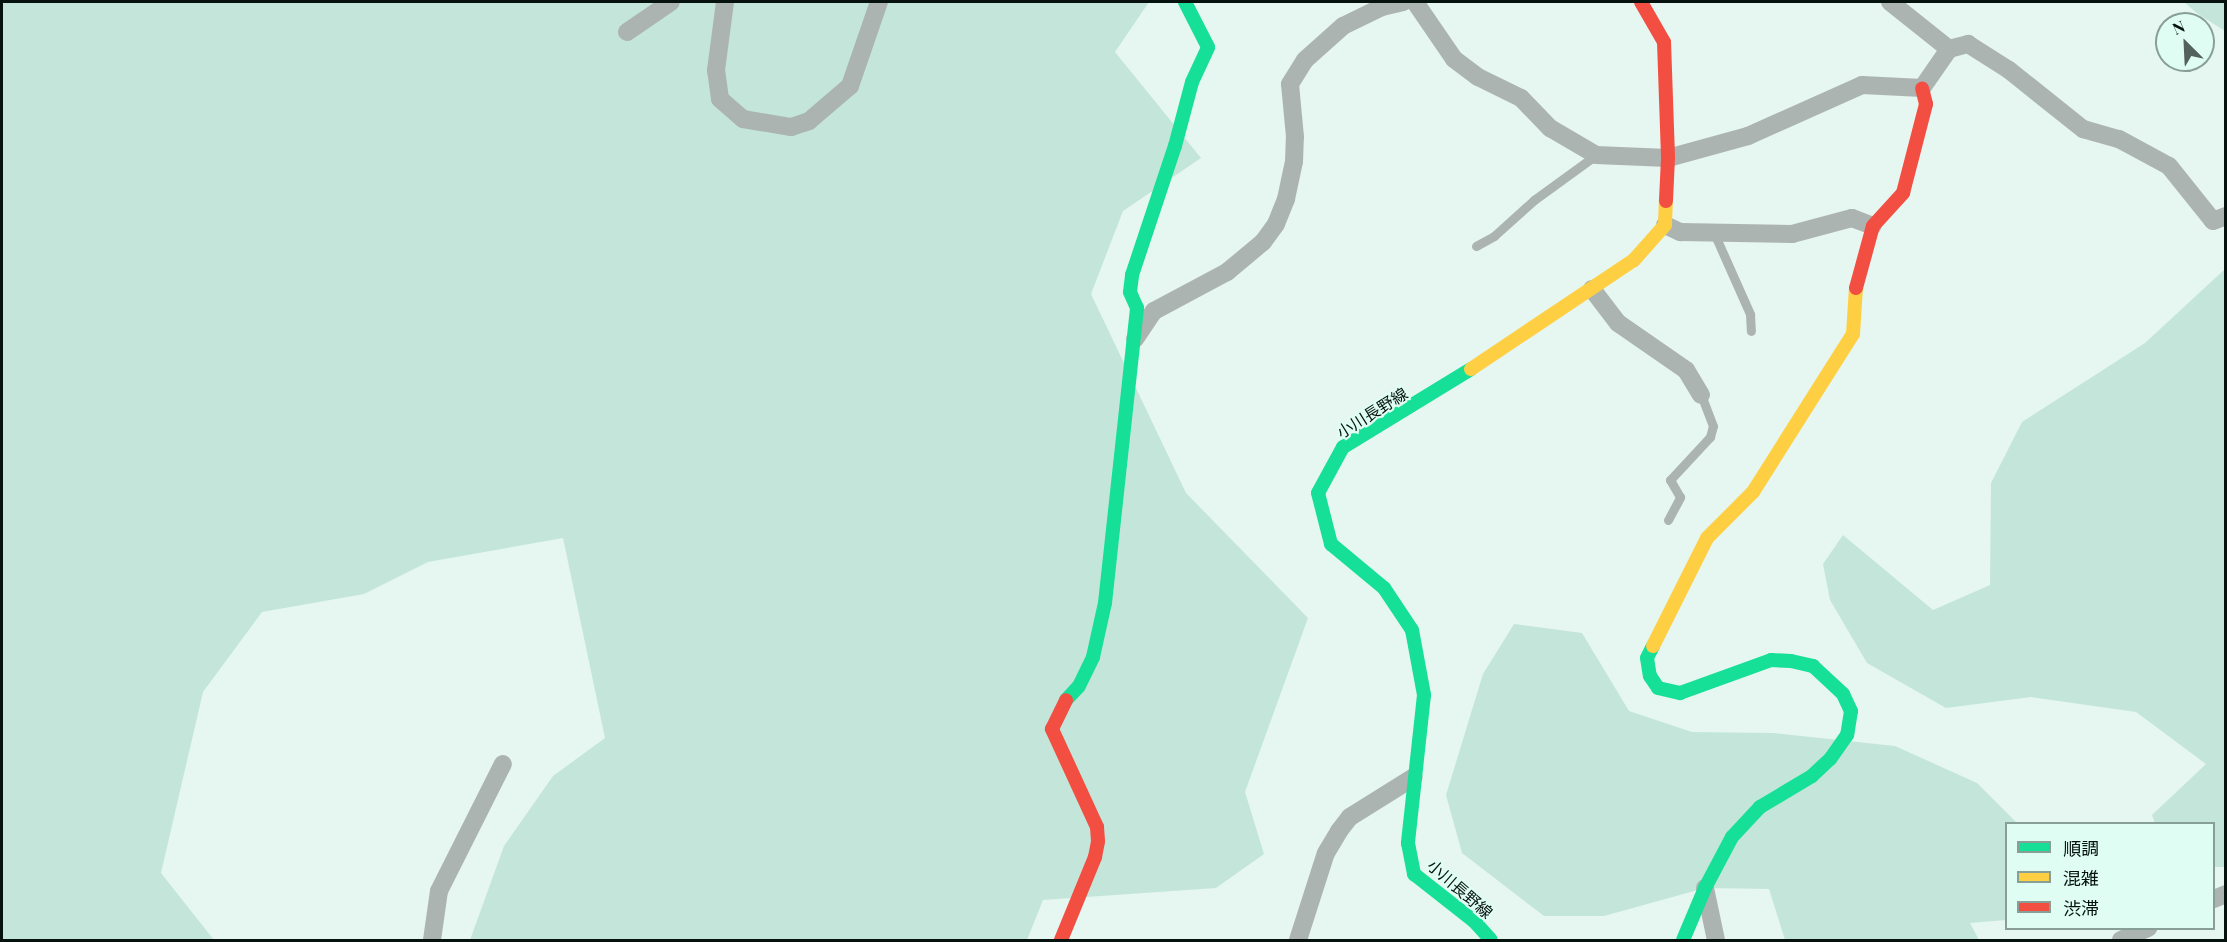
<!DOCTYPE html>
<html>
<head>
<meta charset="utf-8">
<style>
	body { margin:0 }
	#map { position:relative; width:2227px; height:942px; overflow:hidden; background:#e6f6f1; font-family:"Playfair Display","Noto Sans JP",serif }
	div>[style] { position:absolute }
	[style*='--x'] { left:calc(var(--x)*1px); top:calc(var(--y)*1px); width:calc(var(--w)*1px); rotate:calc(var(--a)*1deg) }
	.green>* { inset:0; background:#c4e6da }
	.lane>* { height:9px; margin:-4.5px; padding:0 4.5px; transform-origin:4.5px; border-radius:4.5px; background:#acb4b1 }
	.street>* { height:18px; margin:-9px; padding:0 9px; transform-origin:9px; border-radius:9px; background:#acb4b1 }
	.fast>* { height:14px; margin:-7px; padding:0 7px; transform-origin:7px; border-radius:7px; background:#16e098 }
	.slow>* { height:14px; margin:-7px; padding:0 7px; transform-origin:7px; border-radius:7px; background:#ffcf43 }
	.jam>* { height:14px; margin:-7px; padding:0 7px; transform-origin:7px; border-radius:7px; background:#f24e42 }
	span { translate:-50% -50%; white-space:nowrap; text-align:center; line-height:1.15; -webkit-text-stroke:4.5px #dffdf3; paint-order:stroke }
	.street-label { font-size:16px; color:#05120e }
	.frame { position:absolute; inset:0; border:3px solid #05120e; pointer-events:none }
	.legend { position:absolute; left:2005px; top:822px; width:210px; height:108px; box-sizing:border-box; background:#dffdf3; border:2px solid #889f97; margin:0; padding:8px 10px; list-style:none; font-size:18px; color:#05120e }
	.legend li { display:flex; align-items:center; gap:12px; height:30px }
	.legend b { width:30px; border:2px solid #889f97 }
	.north { position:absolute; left:2155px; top:12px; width:60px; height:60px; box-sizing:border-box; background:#dffdf3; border:2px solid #889f97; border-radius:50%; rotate:336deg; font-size:16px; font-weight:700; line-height:24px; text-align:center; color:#05120e }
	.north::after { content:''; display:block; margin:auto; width:21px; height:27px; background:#54625d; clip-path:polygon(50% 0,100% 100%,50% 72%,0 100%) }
</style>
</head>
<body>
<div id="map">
	<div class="green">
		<i style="clip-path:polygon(2px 2px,1149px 2px,1115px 52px,1201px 158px,1123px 211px,1091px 294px,1186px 493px,1308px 618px,1245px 792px,1264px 854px,1216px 888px,1043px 900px,1027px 940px,470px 940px,504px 846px,553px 776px,605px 738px,563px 538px,428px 562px,364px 594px,262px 612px,203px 692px,161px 873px,214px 940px,2px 940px)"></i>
		<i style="clip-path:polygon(2184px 2px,2225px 2px,2225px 31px,2198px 14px)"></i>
		<i style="clip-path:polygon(2225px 269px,2226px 867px,2214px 867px,2214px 824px,2155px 823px,2152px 815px,2206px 764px,2136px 712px,2031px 697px,1946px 708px,1867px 663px,1830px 600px,1823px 564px,1843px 535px,1933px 610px,1990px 585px,1991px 483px,2022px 422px,2145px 343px)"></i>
		<i style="clip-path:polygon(1514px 624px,1582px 633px,1629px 711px,1692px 732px,1773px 733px,1895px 746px,1977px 783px,2017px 823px,2006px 824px,2006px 920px,1970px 923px,1979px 940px,1785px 940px,1769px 889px,1705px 888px,1604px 916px,1544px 916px,1462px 853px,1446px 795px,1483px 674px)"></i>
	</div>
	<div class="lane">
		<i style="--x:1714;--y:233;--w:89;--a:66"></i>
		<i style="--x:1750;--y:314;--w:17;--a:87"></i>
		<i style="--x:1476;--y:246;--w:21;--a:-29"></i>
		<i style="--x:1494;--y:236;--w:54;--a:-42"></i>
		<i style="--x:1534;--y:200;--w:77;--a:-36"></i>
		<i style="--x:1668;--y:520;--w:26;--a:-62"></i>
		<i style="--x:1680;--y:497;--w:20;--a:-120"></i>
		<i style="--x:1670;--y:480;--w:59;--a:-47.1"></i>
		<i style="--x:1710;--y:437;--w:11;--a:-75"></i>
		<i style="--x:1713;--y:426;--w:33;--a:-111"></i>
	</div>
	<div class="street">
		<i style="--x:725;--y:2;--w:69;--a:97.5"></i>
		<i style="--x:716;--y:70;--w:29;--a:82"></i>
		<i style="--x:720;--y:99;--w:30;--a:41"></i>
		<i style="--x:743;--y:119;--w:49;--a:9.5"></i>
		<i style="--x:791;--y:127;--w:19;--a:-18"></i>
		<i style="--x:809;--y:121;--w:54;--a:-40.5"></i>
		<i style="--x:850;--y:86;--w:89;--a:-71"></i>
		<i style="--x:1415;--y:2;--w:69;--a:55.6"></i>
		<i style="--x:1454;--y:59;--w:30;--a:37"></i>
		<i style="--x:1478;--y:77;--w:48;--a:26"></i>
		<i style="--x:1521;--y:98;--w:42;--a:46"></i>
		<i style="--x:1550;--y:128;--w:53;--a:30.4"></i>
		<i style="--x:1596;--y:155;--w:72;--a:2.4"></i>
		<i style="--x:1668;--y:158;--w:83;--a:-15.4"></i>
		<i style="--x:1748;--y:136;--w:125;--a:-24.1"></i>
		<i style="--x:1862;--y:85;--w:60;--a:2.9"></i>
		<i style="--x:1922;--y:88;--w:47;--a:-55.3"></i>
		<i style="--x:1949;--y:49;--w:20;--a:-15"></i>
		<i style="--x:1968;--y:44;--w:49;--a:32.4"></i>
		<i style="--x:2009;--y:70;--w:95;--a:38.6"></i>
		<i style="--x:2083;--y:129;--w:37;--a:16"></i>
		<i style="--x:2119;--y:139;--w:57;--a:28.4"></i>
		<i style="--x:2169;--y:166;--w:70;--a:51.3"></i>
		<i style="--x:2213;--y:221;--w:14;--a:-21"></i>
		<i style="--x:1890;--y:2;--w:75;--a:38.5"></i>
		<i style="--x:627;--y:32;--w:53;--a:-34.3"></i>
		<i style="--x:1665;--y:225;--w:17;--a:25"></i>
		<i style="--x:1680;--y:232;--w:112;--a:1"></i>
		<i style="--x:1792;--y:234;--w:62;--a:-14.9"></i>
		<i style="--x:1852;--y:218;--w:22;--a:21"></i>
		<i style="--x:1592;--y:289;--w:43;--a:52.6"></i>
		<i style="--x:1618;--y:323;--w:83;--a:34.7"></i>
		<i style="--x:1686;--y:370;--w:29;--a:59"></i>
		<i style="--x:1135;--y:339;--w:34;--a:-56"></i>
		<i style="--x:1154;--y:311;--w:83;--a:-28.1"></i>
		<i style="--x:1227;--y:272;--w:47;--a:-39.8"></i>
		<i style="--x:1263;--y:242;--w:22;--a:-54"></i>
		<i style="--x:1276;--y:224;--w:27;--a:-68"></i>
		<i style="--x:1286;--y:199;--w:38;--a:-78"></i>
		<i style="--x:1294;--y:162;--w:25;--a:-88"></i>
		<i style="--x:1295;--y:137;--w:53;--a:-95.4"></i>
		<i style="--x:1290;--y:84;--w:28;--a:-58"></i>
		<i style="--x:1305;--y:60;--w:51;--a:-41.8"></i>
		<i style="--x:1343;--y:26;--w:43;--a:-26"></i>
		<i style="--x:1382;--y:7;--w:22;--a:-13"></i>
		<i style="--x:1705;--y:888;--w:53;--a:78.1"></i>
		<i style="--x:2214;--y:899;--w:13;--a:-23"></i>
		<i style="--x:432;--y:940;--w:49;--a:-81.9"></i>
		<i style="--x:439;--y:891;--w:142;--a:-63.3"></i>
		<i style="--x:1298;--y:940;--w:91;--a:-72.2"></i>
		<i style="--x:1326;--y:853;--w:26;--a:-59"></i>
		<i style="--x:1339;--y:831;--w:18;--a:-52"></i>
		<i style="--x:1350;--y:817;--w:75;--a:-32"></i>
		<i style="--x:2121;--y:940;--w:30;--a:-24"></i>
	</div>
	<div class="fast">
		<i style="--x:1471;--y:369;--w:150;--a:148.6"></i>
		<i style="--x:1343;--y:447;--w:52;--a:118.5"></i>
		<i style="--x:1318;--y:493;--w:53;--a:75.7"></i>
		<i style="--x:1331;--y:544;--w:69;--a:39.7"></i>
		<i style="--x:1384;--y:588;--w:50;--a:56.3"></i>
		<i style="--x:1412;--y:630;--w:66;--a:79.5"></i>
		<i style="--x:1424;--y:695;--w:149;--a:96.2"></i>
		<i style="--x:1408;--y:843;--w:32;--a:79"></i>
		<i style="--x:1414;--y:874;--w:76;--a:38.1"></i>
		<i style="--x:1474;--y:921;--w:25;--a:48"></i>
		<i style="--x:1653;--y:646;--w:13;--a:117"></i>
		<i style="--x:1647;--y:658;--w:18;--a:81"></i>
		<i style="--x:1650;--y:676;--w:14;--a:56"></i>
		<i style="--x:1658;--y:688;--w:23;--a:13"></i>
		<i style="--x:1680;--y:693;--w:97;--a:-19.9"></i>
		<i style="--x:1771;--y:660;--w:20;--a:3"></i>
		<i style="--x:1791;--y:661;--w:23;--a:13"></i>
		<i style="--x:1813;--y:666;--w:41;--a:43"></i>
		<i style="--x:1843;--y:694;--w:19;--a:65"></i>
		<i style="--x:1851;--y:711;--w:24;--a:99"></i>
		<i style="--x:1847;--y:735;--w:29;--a:125"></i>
		<i style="--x:1830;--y:759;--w:25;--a:137"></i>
		<i style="--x:1812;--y:776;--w:61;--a:149.2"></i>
		<i style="--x:1760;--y:807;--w:41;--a:133"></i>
		<i style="--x:1732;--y:837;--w:58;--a:117.9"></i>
		<i style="--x:1705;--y:888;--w:56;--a:112.9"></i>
		<i style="--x:1066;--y:700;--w:19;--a:-47"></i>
		<i style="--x:1079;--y:686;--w:32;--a:-64"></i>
		<i style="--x:1093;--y:657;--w:55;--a:-77.5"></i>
		<i style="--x:1105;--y:603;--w:297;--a:-83.8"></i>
		<i style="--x:1137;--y:308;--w:17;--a:-114"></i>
		<i style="--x:1130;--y:292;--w:17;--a:-83"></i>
		<i style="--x:1132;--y:275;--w:136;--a:-71.6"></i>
		<i style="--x:1175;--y:146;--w:66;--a:-75.1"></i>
		<i style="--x:1192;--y:82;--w:38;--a:-65"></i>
		<i style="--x:1208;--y:47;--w:51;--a:-117.1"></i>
	</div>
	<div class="slow">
		<i style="--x:1471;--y:369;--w:196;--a:-33.8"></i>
		<i style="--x:1634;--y:260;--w:47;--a:-48.5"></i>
		<i style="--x:1665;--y:225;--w:24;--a:-88"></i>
		<i style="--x:1653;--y:646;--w:121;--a:-63.4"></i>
		<i style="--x:1707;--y:538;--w:65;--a:-45"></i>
		<i style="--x:1753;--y:492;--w:187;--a:-57.7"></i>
		<i style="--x:1853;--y:334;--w:46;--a:-86.3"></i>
	</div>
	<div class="jam">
		<i style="--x:1641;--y:2;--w:46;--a:60.1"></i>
		<i style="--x:1664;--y:42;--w:116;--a:88"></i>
		<i style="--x:1668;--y:158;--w:43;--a:92.7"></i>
		<i style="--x:1856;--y:288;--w:64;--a:-74.7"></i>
		<i style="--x:1873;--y:226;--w:45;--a:-47.7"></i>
		<i style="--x:1903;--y:193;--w:92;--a:-75.5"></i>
		<i style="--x:1926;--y:104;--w:16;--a:-104"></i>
		<i style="--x:1061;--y:940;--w:90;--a:-67.7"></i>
		<i style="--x:1095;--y:857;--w:16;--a:-79"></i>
		<i style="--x:1098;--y:841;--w:14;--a:-94"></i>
		<i style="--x:1097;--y:827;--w:108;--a:-114.7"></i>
		<i style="--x:1052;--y:729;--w:32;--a:-64"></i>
	</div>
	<div class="street-label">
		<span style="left:1372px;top:413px;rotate:-32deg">小川長野線</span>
		<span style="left:1460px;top:889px;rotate:41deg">小川長野線</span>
	</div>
	<div class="frame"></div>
	<ul class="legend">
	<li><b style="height:8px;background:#16e098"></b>順調</li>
	<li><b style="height:8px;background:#ffcf43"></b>混雑</li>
	<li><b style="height:8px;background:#f24e42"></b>渋滞</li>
	</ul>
	<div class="north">N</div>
</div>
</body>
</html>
